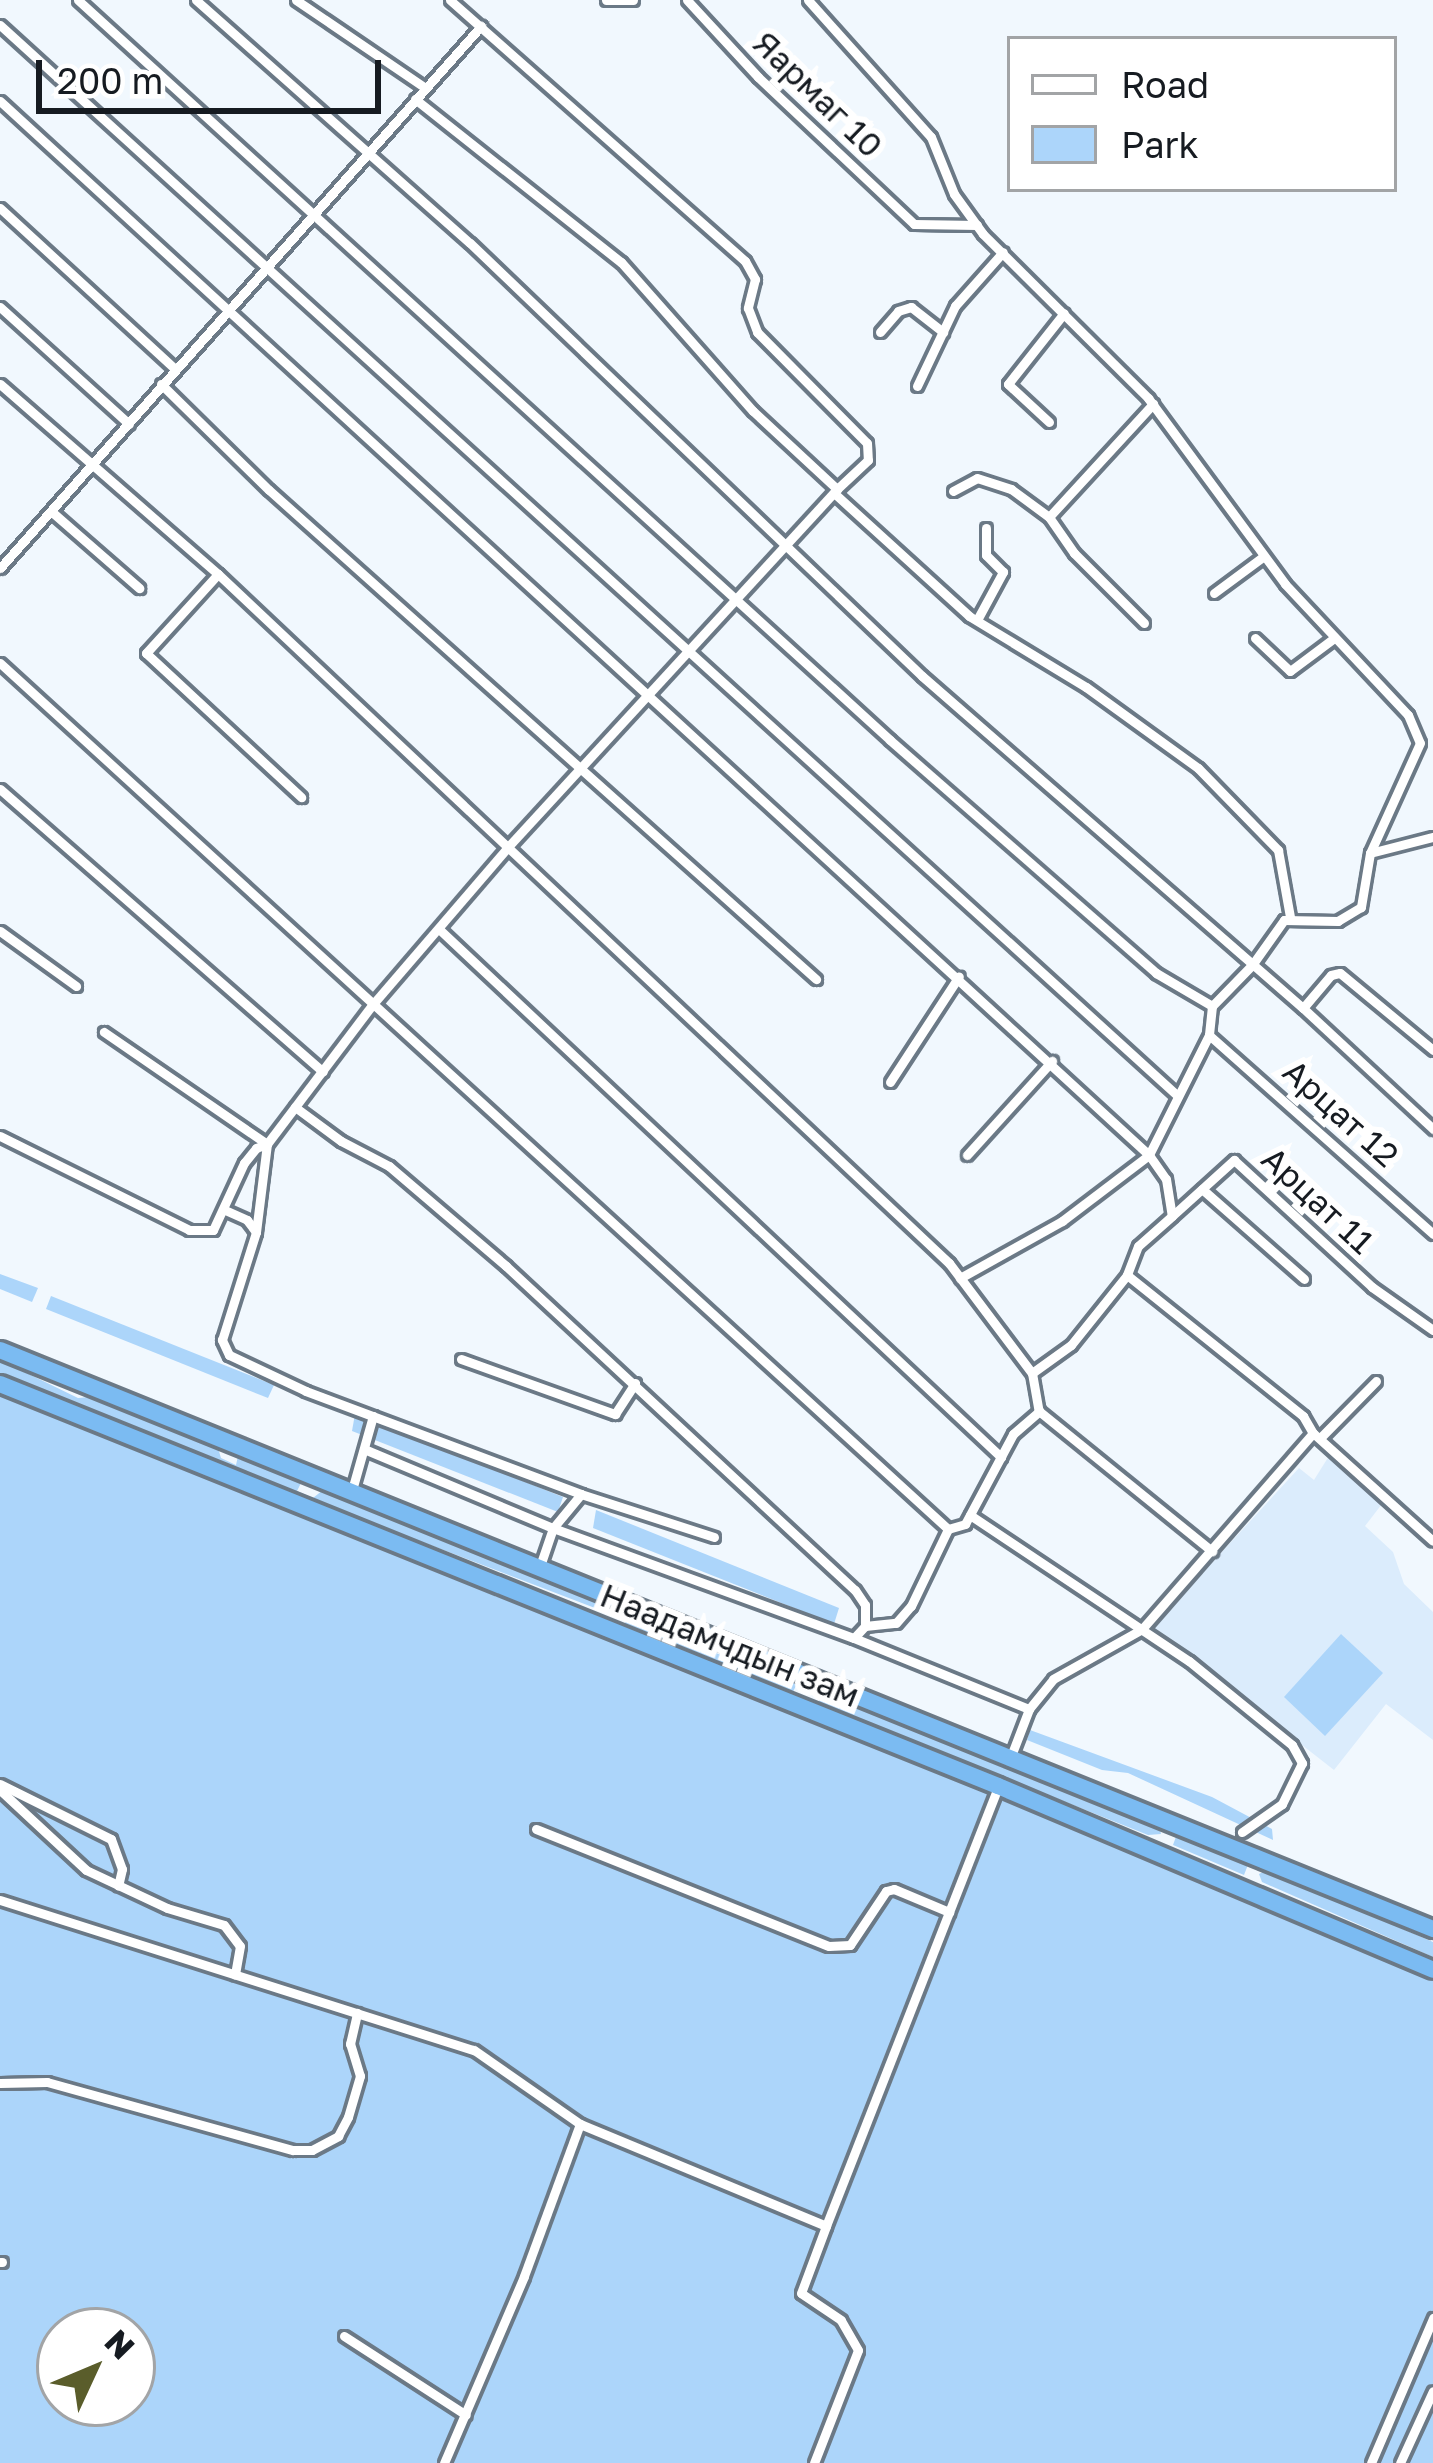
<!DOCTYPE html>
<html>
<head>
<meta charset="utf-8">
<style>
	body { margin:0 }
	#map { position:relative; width:1433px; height:2463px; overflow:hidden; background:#f1f8fe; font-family:"Golos Text",sans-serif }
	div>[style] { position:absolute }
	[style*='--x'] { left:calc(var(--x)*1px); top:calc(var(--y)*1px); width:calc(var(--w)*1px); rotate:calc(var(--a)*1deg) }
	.built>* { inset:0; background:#dbecfc }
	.green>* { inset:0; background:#acd5fa }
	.roads { filter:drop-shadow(3px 0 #6b7986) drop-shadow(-3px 0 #6b7986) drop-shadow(0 3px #6b7986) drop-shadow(0 -3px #6b7986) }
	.street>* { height:9px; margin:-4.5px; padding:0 4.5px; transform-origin:4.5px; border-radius:4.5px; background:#fff }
	.highway>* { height:16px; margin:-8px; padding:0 8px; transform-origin:8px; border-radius:8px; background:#7bbbf2 }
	span { translate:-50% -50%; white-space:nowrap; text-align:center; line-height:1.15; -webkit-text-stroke:12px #fff; paint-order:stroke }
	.street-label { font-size:33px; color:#161b21 }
	.legend { position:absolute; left:1007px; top:36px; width:390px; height:156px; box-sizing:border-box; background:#fff; border:3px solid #a2a4a6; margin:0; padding:15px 21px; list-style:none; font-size:36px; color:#161b21 }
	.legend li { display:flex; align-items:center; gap:24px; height:60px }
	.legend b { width:60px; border:3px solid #a2a4a6 }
	.north { position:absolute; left:36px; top:2307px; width:120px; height:120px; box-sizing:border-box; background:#fff; border:3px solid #a2a4a6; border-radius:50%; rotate:46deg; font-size:33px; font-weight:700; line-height:48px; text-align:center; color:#161b21 }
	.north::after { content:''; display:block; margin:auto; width:42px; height:54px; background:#5a5d2b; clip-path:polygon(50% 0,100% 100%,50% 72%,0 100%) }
	.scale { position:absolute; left:36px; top:60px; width:345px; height:54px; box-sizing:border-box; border:6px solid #161b21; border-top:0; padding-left:15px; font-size:36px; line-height:42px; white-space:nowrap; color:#161b21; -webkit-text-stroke:9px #fff; paint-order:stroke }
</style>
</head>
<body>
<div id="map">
	<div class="built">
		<i style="clip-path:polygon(1329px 1456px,1382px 1504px,1365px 1526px,1393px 1552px,1404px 1584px,1433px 1612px,1433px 1740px,1386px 1704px,1334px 1770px,1152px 1628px,1299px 1468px,1314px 1480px)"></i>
	</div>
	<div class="green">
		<i style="clip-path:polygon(0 1274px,38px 1288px,32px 1302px,0 1289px)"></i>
		<i style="clip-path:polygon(51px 1296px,274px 1385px,268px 1398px,46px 1309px)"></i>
		<i style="clip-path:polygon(evenodd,0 1360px,78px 1398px,89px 1397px,218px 1448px,221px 1458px,236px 1465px,238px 1456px,302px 1481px,297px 1491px,313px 1498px,323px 1490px,600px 1601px,595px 1608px,386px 1528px,1433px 1974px,1433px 2463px,0 2463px,0 1360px,60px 2331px,132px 2331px,132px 2403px,60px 2403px,60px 2331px)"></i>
		<i style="clip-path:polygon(355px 1414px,563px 1497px,558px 1512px,352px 1431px)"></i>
		<i style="clip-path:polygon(596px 1510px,839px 1608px,834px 1624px,593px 1528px)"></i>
		<i style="clip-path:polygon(627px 1619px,742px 1663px,798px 1681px,793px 1692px,623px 1627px)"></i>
		<i style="clip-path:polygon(1341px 1634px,1383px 1673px,1325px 1736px,1284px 1697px)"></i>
		<i style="clip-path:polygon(823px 1691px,1159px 1825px,1161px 1834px,1148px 1835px,818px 1703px)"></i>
		<i style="clip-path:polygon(1030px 1730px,1212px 1797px,1272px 1829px,1273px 1840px,1128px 1773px,1102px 1770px,1027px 1740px)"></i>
		<i style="clip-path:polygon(1178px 1831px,1249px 1862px,1244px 1875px,1173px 1845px)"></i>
		<i style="clip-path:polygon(1267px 1870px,1433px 1942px,1433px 1957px,1262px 1882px,1259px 1874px)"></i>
	</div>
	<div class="roads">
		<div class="street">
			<i style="--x:78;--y:0;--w:1099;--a:42.34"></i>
			<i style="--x:890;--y:740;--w:354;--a:41.2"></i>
			<i style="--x:1156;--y:973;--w:65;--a:30.5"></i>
			<i style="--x:196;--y:0;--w:366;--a:41.6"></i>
			<i style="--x:470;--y:243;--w:626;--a:43.77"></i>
			<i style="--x:922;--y:676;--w:505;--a:41.07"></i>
			<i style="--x:1303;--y:1008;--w:178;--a:42.9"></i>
			<i style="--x:296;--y:0;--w:155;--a:34.2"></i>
			<i style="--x:450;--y:0;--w:394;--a:41.5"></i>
			<i style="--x:745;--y:261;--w:21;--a:61"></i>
			<i style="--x:755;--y:279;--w:30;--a:104"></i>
			<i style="--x:748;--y:308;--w:26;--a:69"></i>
			<i style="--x:757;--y:332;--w:156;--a:45.3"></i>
			<i style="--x:867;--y:443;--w:17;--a:87"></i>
			<i style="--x:868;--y:460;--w:42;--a:136.9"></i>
			<i style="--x:606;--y:0;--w:27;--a:0"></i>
			<i style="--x:687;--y:0;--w:105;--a:47.3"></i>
			<i style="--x:758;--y:77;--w:214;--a:43.3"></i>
			<i style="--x:914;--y:224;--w:63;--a:0.9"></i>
			<i style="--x:808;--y:0;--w:184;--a:48.1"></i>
			<i style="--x:931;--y:137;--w:61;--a:68"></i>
			<i style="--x:954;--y:194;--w:49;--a:54.1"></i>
			<i style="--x:983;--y:234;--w:233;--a:44.8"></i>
			<i style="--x:1148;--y:398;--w:231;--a:53.6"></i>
			<i style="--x:1285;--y:584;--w:180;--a:46.8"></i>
			<i style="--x:1408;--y:715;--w:30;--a:67"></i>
			<i style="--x:1420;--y:743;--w:121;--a:114.4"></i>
			<i style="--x:1370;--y:853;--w:55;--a:99.5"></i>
			<i style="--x:1361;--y:907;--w:27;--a:149"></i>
			<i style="--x:1338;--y:921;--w:54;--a:-178.9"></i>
			<i style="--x:1284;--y:920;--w:55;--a:125.4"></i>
			<i style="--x:1252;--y:965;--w:57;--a:134.3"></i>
			<i style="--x:1212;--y:1006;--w:29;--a:96"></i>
			<i style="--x:1209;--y:1035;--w:134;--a:116.6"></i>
			<i style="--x:1149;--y:1155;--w:29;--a:55"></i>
			<i style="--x:1166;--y:1179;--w:37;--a:81"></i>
			<i style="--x:1172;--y:1216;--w:45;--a:138.6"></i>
			<i style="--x:1138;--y:1246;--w:31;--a:111"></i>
			<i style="--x:1127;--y:1275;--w:226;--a:38.7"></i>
			<i style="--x:1303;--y:1416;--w:20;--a:60"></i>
			<i style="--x:1313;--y:1433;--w:161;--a:42"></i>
			<i style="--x:0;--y:25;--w:1592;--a:42.28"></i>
			<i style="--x:415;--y:99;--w:263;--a:38.4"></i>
			<i style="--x:621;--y:262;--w:199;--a:48.5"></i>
			<i style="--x:753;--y:411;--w:115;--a:42.9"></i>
			<i style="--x:837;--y:489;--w:5;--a:127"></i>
			<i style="--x:834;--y:493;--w:183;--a:42.3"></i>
			<i style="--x:969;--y:616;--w:137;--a:31.3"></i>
			<i style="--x:1086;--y:687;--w:138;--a:35.9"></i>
			<i style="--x:1198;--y:768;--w:115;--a:45.7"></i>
			<i style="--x:1278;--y:850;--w:68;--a:79.8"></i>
			<i style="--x:0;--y:101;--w:1559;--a:42.53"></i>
			<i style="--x:1149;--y:1155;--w:109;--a:142.8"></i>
			<i style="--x:1062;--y:1221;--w:117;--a:150.8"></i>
			<i style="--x:0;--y:208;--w:236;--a:42.6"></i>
			<i style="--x:0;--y:307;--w:174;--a:42.2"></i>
			<i style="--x:880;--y:332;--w:28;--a:-49"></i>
			<i style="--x:898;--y:311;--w:14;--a:-17"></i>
			<i style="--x:911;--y:307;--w:41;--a:38"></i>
			<i style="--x:0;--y:384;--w:289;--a:41.1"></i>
			<i style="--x:218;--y:574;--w:1005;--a:43.31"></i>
			<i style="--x:949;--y:1263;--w:138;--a:53"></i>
			<i style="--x:1032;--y:1373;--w:39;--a:80"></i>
			<i style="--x:1039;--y:1411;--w:223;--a:39"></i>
			<i style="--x:161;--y:384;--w:151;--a:44.5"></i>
			<i style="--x:269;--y:490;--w:734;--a:41.8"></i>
			<i style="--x:917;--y:386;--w:89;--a:-64.6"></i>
			<i style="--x:955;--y:306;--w:72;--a:-48.4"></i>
			<i style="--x:1049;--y:422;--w:56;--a:-137.2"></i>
			<i style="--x:1008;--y:384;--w:90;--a:-51.7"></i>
			<i style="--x:953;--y:491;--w:27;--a:-28"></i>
			<i style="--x:977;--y:478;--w:36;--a:18"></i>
			<i style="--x:1011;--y:489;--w:47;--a:36.4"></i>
			<i style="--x:1049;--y:517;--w:154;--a:-47.4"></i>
			<i style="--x:52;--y:512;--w:116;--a:41.1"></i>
			<i style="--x:1049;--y:517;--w:44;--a:55.2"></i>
			<i style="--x:1074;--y:553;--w:99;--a:45"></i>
			<i style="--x:0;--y:568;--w:725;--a:-48.41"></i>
			<i style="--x:218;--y:574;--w:107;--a:132.3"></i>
			<i style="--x:146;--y:653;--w:212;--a:42.9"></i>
			<i style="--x:1214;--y:593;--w:62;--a:-36.5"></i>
			<i style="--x:977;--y:620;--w:55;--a:-61.6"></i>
			<i style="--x:1003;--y:572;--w:24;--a:-135"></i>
			<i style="--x:986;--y:555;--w:27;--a:-90"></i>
			<i style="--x:1255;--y:638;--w:48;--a:43.3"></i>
			<i style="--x:1290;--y:671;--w:54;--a:-36.7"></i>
			<i style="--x:0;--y:663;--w:1284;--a:42.41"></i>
			<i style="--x:0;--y:789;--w:429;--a:41.2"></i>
			<i style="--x:1370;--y:853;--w:65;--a:-14.3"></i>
			<i style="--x:440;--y:930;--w:770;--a:43.21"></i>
			<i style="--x:0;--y:931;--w:94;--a:35.9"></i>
			<i style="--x:1303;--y:1008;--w:43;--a:-49.7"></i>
			<i style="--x:1331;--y:975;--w:9;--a:-13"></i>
			<i style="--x:1340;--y:973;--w:121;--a:39.6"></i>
			<i style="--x:1209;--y:1035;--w:300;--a:41.6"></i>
			<i style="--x:890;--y:1082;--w:126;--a:-56.9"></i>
			<i style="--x:295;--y:1107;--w:57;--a:36.5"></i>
			<i style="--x:341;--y:1141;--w:54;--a:27.5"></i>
			<i style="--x:389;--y:1166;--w:154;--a:40.5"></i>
			<i style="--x:506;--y:1266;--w:476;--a:42.9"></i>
			<i style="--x:855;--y:1590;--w:18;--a:56"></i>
			<i style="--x:865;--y:1605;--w:21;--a:90"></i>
			<i style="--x:865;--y:1626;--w:16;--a:133"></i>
			<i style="--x:0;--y:1136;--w:211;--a:26.4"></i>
			<i style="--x:189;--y:1230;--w:24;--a:0"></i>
			<i style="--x:213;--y:1230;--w:74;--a:-65.2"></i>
			<i style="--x:244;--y:1163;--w:19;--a:-51"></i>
			<i style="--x:256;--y:1148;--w:12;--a:-20"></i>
			<i style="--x:267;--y:1144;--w:198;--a:-145.5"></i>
			<i style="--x:967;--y:1155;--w:127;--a:-47.9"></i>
			<i style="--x:1202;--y:1189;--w:136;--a:41.4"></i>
			<i style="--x:225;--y:1210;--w:24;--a:24"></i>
			<i style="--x:247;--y:1220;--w:15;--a:53"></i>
			<i style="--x:1172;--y:1216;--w:84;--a:-42.1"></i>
			<i style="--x:1234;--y:1160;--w:188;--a:42.6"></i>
			<i style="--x:1372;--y:1287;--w:75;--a:35.2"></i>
			<i style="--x:461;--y:1359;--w:164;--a:19.7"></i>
			<i style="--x:615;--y:1414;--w:37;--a:-57"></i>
			<i style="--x:1032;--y:1373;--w:48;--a:-35.7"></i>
			<i style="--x:1071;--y:1345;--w:90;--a:-51.3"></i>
			<i style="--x:1322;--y:1436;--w:77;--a:-45.5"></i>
			<i style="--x:364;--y:1449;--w:205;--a:22.7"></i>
			<i style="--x:553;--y:1528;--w:320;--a:20.1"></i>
			<i style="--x:854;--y:1638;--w:189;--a:22.1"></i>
			<i style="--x:352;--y:1490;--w:77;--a:-74.2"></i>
			<i style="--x:970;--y:1515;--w:263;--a:33.7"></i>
			<i style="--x:1189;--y:1661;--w:133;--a:39.2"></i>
			<i style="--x:1292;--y:1745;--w:21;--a:61"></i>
			<i style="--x:1302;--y:1763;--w:46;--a:116"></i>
			<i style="--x:1282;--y:1804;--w:49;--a:145"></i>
			<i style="--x:714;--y:1537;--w:140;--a:-162.1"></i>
			<i style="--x:581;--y:1494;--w:294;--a:-159.5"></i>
			<i style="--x:306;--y:1391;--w:85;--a:-154.9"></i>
			<i style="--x:229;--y:1355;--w:17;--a:-115"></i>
			<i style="--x:222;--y:1340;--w:113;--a:-72.5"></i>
			<i style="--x:256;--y:1232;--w:89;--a:-82.9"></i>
			<i style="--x:267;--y:1144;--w:176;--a:-52.9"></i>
			<i style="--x:373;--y:1004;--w:206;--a:-49.3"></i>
			<i style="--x:507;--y:848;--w:483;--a:-47.4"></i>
			<i style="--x:540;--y:1566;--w:40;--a:-71.1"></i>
			<i style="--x:553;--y:1528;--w:44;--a:-50.5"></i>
			<i style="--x:865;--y:1626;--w:31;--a:-6"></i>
			<i style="--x:896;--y:1623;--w:23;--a:-49"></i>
			<i style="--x:911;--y:1606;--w:85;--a:-64.3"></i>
			<i style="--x:948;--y:1529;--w:18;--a:-16"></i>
			<i style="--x:965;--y:1524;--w:102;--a:-61.9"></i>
			<i style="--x:1013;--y:1434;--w:35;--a:-41"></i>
			<i style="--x:1011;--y:1756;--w:50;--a:-69"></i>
			<i style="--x:1029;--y:1709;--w:38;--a:-51"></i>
			<i style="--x:1053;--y:1679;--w:102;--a:-29.3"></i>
			<i style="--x:1142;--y:1629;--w:260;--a:-48.9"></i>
			<i style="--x:0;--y:1784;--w:124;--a:26.4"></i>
			<i style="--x:111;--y:1839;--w:32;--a:70"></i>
			<i style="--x:122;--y:1869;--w:17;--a:103"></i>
			<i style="--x:0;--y:1790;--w:117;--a:42.9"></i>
			<i style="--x:86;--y:1870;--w:89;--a:25.1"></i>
			<i style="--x:167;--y:1908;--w:59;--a:16.6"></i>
			<i style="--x:224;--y:1925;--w:26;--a:53"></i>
			<i style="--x:240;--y:1946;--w:29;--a:100"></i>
			<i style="--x:536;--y:1829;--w:315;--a:21.8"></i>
			<i style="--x:829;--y:1946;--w:21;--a:-3"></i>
			<i style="--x:850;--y:1945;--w:65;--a:-56.3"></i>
			<i style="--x:886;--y:1891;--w:8;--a:-14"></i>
			<i style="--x:894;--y:1889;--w:60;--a:22.7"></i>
			<i style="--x:0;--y:1900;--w:497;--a:17.6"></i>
			<i style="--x:474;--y:2050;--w:129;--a:34.9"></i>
			<i style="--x:580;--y:2124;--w:266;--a:22.5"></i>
			<i style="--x:826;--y:2226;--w:472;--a:-68.6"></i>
			<i style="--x:0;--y:2083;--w:47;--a:-1.2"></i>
			<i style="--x:47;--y:2082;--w:255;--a:15.5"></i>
			<i style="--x:293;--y:2150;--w:19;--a:0"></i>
			<i style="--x:312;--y:2150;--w:30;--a:-28"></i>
			<i style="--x:338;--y:2136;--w:21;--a:-62"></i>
			<i style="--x:348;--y:2117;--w:43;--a:-73.7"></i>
			<i style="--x:360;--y:2076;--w:34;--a:-107"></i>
			<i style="--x:350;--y:2044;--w:32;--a:-77"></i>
			<i style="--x:0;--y:2262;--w:2;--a:0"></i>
			<i style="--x:344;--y:2336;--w:145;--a:32.9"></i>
			<i style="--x:444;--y:2463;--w:203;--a:-66.8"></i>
			<i style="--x:524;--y:2276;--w:162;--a:-69.8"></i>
			<i style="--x:814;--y:2463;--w:121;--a:-68.7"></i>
			<i style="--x:858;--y:2350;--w:34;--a:-120"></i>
			<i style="--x:841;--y:2320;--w:48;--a:-146"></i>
			<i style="--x:801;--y:2293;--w:72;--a:-69.5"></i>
			<i style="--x:1371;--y:2463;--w:158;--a:-66.8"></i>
			<i style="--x:1400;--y:2463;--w:79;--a:-65.4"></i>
		</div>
		<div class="highway">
			<i style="--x:0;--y:1350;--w:1546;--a:22"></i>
			<i style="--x:0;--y:1384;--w:1076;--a:21.94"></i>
			<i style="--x:998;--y:1786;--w:472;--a:22.9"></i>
		</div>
	</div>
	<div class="street-label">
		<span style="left:818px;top:94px;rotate:44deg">Яармаг 10</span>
		<span style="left:1341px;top:1113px;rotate:42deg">Арцат 12</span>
		<span style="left:1318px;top:1200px;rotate:43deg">Арцат 11</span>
		<span style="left:730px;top:1645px;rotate:22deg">Наадамчдын зам</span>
	</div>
	<ul class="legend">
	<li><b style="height:15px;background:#fff"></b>Road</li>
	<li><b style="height:33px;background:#acd5fa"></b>Park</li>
	</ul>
	<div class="north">N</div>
	<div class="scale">200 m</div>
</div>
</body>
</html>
